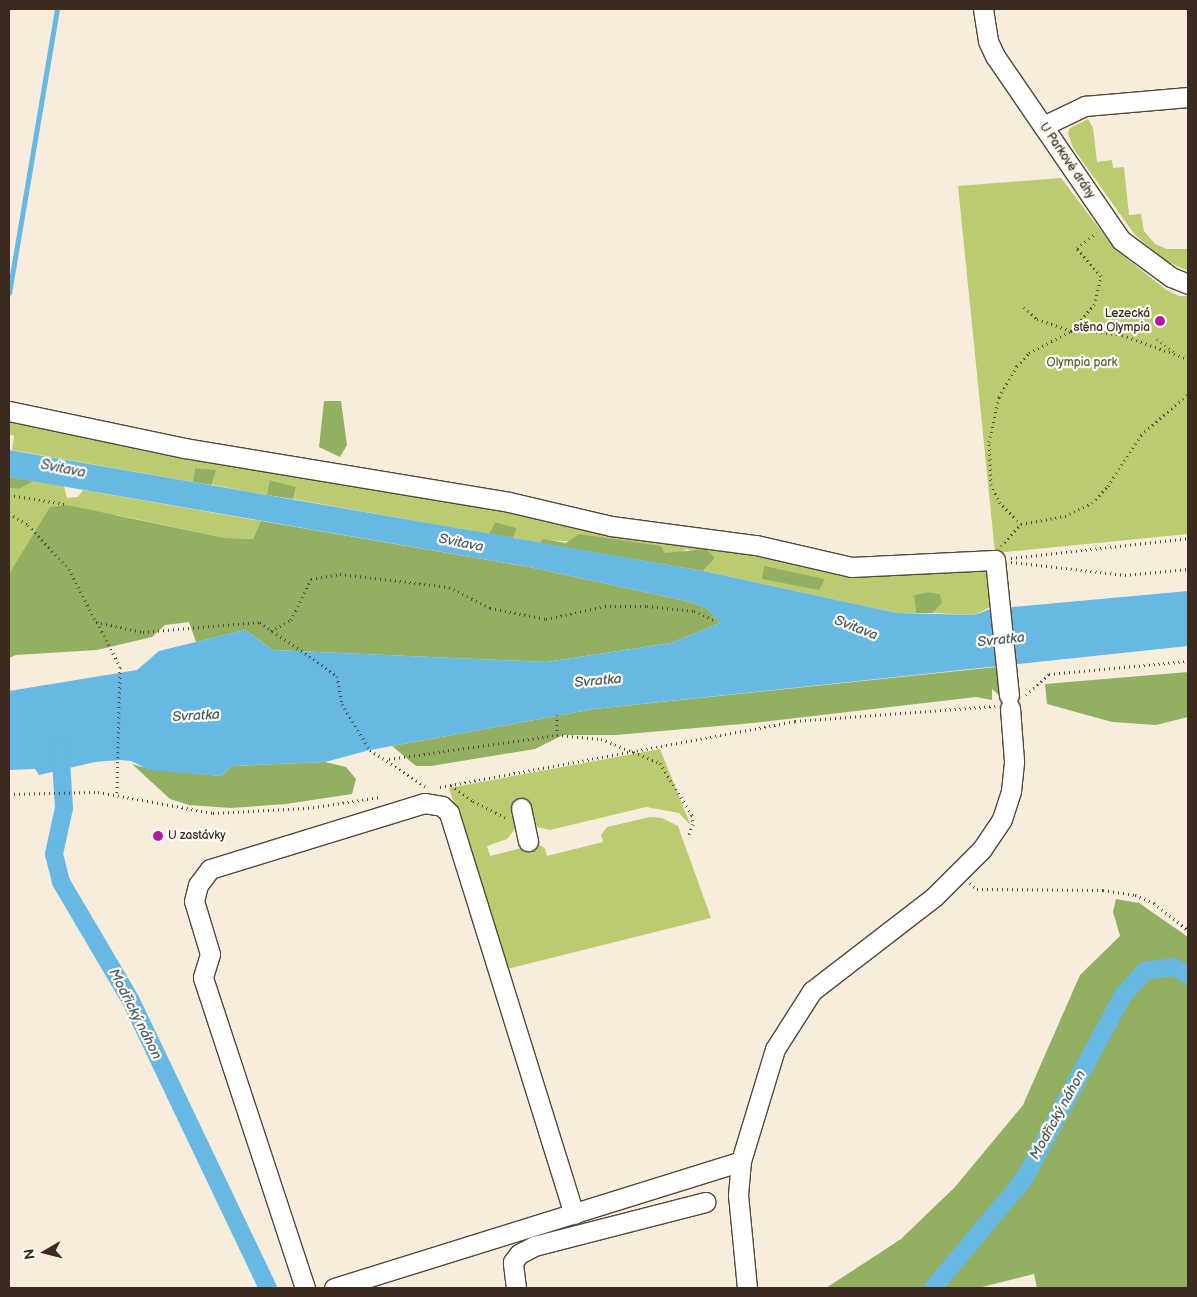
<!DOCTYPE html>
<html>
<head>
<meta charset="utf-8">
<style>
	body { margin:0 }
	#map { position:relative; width:1197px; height:1297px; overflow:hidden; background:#f8eddc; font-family:"Balsamiq Sans",sans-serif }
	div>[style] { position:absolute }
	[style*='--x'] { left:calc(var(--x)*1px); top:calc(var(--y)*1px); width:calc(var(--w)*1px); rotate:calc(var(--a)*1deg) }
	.green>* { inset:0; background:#bacc6f }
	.forest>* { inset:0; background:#93b062 }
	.water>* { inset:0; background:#67b8e2 }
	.stream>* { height:5px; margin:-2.5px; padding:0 2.5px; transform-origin:2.5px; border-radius:2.5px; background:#67b8e2 }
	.canal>* { height:18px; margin:-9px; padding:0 9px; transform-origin:9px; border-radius:9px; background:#67b8e2 }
	.path>* { height:3px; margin-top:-1.5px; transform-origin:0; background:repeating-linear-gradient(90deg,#57473a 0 1px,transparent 0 5px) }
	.roads { filter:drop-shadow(1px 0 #57473a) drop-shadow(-1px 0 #57473a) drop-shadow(0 1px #57473a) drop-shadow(0 -1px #57473a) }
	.minor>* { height:19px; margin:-9.5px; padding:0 9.5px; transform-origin:9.5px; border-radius:9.5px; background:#fff }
	.dots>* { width:14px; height:14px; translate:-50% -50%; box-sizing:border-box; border:2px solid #fdfcf7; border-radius:50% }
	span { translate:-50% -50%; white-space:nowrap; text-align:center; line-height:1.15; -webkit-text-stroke:4.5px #fdfcf7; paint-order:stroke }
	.street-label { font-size:12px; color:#3b2a1e }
	.poi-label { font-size:12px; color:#3b2a1e }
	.right { translate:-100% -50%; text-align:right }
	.left { translate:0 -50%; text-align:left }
	.park-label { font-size:12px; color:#615b36 }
	.water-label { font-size:14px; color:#4a5c63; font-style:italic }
	.frame { position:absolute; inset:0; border:10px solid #3b2a1e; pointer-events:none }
	.north { position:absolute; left:20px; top:1227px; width:50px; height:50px; -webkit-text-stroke:4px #fdfcf7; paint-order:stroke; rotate:262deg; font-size:14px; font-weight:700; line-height:20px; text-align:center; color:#3b2a1e }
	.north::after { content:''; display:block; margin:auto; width:18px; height:22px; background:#3b2a1e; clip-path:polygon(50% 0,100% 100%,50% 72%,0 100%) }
</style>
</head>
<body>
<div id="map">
	<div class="green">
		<i style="clip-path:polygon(1088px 119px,1093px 128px,1097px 162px,1112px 160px,1113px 168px,1124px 167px,1129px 215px,1141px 214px,1144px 231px,1155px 244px,1167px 249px,1188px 249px,1188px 271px,1164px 260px,1135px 235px,1073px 148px,1068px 133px,1070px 128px)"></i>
		<i style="clip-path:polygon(1061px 178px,1115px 249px,1165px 289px,1179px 296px,1188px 296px,1188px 534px,995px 553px,958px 186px)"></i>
		<i style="clip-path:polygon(9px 416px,740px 547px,820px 566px,984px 569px,988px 574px,992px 606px,975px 615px,933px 613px,942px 603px,940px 594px,928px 592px,914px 595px,916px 613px,897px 613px,703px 571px,715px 558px,687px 549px,677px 554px,665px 553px,660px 546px,543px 540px,540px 543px,513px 538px,517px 528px,495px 522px,489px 534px,293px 499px,296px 487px,271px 480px,267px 495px,213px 485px,215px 470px,195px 468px,193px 482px,12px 450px,14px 436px,9px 434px)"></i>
		<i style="clip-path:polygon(34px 481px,64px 486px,67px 498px,78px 497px,83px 490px,261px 521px,253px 539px,225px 538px,117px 515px,16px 565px,9px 573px,9px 488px,19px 489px)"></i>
		<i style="clip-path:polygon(660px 749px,691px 826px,679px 813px,646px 807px,550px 830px,537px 827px,527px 816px,517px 820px,515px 829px,507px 839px,487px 846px,490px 856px,537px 844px,545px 848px,547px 856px,603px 842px,601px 835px,607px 827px,650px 817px,662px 818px,678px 826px,711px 918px,507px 969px,449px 788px)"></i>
	</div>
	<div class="forest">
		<i style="clip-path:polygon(324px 401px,341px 401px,347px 445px,340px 457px,319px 447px)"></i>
		<i style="clip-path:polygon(195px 468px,216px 470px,212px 485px,193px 482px)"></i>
		<i style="clip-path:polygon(9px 477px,34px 481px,19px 489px,9px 488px)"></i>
		<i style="clip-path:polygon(270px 480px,296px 487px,293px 499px,267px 495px)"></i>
		<i style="clip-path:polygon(67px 505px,225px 538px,253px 539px,261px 521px,529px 567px,691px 602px,708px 609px,720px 623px,671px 643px,546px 662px,273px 650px,245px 630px,196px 642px,189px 622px,165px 625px,152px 637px,97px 650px,16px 655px,9px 658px,9px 574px,50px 507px)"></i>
		<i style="clip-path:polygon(495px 522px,517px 528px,513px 538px,489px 534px)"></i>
		<i style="clip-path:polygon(579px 534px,661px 546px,665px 553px,706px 549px,715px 558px,703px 571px,540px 543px,543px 539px,566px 543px)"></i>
		<i style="clip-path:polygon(764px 566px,825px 579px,819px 590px,762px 579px)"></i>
		<i style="clip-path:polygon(928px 592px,940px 594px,942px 603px,933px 613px,916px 613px,914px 595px)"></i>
		<i style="clip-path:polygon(996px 667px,999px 695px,992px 689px,992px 700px,976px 697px,753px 723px,616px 735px,563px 735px,535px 749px,431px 766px,416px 766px,392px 746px,594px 709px)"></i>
		<i style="clip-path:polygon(1188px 672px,1188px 717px,1156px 725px,1112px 722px,1047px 704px,1045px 684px)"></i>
		<i style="clip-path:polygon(325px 762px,346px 767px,356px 779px,352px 794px,286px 804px,231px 808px,189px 805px,170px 799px,132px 764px,149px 769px,221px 776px,232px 766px)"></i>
		<i style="clip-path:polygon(1116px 899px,1139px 903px,1188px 937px,1188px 1288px,1037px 1288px,1034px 1274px,978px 1288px,826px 1288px,901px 1239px,955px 1187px,1023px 1105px,1080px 975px,1120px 936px,1113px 912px)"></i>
	</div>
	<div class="water">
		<i style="clip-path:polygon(9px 450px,703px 571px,897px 613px,975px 615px,990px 609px,1188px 591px,1188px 646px,594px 709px,370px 750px,325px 762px,232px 766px,221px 776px,149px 770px,131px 761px,120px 760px,95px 762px,39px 775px,35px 769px,9px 770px,9px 691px,137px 670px,159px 651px,245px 630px,273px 650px,546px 662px,671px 643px,720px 623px,708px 609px,691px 602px,529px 567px,9px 477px)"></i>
	</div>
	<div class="stream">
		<i style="--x:9;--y:293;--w:288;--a:-80.4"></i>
	</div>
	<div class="canal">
		<i style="--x:60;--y:746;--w:62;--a:86.3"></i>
		<i style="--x:64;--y:808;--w:47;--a:102.3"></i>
		<i style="--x:54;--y:854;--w:29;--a:76"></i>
		<i style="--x:61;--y:882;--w:138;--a:59.5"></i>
		<i style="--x:131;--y:1001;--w:318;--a:64.5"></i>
		<i style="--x:933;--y:1288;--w:142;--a:-50.1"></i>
		<i style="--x:1024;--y:1179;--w:209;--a:-61.7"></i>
		<i style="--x:1123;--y:995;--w:33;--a:-47"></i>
		<i style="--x:1145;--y:971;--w:29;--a:-8"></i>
		<i style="--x:1174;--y:967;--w:16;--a:30"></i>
	</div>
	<div class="path">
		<i style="--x:1024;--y:307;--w:18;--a:43"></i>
		<i style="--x:1037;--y:319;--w:36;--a:19"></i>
		<i style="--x:1071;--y:331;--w:35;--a:-49"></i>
		<i style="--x:1094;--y:305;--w:30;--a:-76"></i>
		<i style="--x:1101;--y:276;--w:37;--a:-131"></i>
		<i style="--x:1077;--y:248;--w:25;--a:-37"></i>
		<i style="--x:1157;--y:339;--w:21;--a:37"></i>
		<i style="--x:9;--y:495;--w:57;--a:9.1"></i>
		<i style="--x:9;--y:513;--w:22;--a:32"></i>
		<i style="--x:28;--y:525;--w:60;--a:47"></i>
		<i style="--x:69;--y:569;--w:59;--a:63"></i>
		<i style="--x:96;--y:622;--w:48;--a:12"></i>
		<i style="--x:143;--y:632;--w:117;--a:-4.9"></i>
		<i style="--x:260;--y:622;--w:94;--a:35"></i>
		<i style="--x:337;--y:676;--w:28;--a:80"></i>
		<i style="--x:342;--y:704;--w:54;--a:58.7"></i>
		<i style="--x:370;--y:750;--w:66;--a:33.2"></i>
		<i style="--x:1021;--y:524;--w:30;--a:-135"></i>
		<i style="--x:1000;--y:503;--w:20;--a:-117"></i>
		<i style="--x:991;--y:485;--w:43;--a:-92.7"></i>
		<i style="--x:989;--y:442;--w:46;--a:-77.5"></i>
		<i style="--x:999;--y:397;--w:36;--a:-60"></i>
		<i style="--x:1017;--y:366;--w:18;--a:-47"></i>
		<i style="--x:1029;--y:353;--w:47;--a:-27.6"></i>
		<i style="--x:1071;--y:331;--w:20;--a:0"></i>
		<i style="--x:1091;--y:331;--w:31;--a:7"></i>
		<i style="--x:1122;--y:335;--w:70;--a:20"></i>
		<i style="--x:1001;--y:546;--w:30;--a:-48"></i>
		<i style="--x:1021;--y:524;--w:45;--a:-10.3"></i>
		<i style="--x:1065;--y:516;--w:30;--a:-26"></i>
		<i style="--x:1092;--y:503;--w:23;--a:-47"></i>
		<i style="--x:1108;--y:486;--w:61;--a:-57.1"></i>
		<i style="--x:1141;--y:435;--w:62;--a:-41.1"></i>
		<i style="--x:1011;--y:558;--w:178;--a:-6.4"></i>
		<i style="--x:1011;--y:562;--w:115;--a:6.5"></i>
		<i style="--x:1125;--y:575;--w:63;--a:-5.4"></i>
		<i style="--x:97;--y:622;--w:51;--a:62.9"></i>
		<i style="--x:120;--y:667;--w:127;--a:91.4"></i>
		<i style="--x:271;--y:631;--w:23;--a:-29"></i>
		<i style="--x:291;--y:620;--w:46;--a:-64"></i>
		<i style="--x:311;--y:579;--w:29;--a:-10"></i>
		<i style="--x:340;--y:574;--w:110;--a:6.8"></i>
		<i style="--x:449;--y:587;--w:46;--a:27.1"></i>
		<i style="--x:490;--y:608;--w:57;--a:11.1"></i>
		<i style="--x:546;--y:619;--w:60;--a:-12.4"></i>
		<i style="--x:605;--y:606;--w:42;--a:0"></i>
		<i style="--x:647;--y:606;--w:47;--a:6.1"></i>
		<i style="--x:694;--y:611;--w:22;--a:24"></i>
		<i style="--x:1026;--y:695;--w:31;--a:-42"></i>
		<i style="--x:1049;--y:674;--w:140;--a:-5.3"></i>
		<i style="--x:557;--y:715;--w:20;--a:90"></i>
		<i style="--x:557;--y:735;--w:44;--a:5.2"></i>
		<i style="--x:601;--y:739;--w:64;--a:22.1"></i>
		<i style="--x:660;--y:763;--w:61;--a:58.4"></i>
		<i style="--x:692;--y:815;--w:9;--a:84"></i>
		<i style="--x:693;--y:824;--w:11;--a:112"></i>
		<i style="--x:389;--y:759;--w:170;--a:-8.1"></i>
		<i style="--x:451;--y:785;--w:27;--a:36"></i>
		<i style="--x:473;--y:801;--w:36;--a:27"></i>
		<i style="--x:440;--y:787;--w:361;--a:-10.5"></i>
		<i style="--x:795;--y:721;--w:201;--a:-4.3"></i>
		<i style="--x:9;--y:794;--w:89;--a:-1.3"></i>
		<i style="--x:98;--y:792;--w:117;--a:10.3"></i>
		<i style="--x:213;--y:813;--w:95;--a:-3"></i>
		<i style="--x:308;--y:808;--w:73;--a:-8.7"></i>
		<i style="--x:970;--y:883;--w:9;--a:41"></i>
		<i style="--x:977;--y:889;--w:126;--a:0.5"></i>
		<i style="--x:1103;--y:890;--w:32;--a:9"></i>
		<i style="--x:1135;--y:895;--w:21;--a:23"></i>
		<i style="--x:1154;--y:903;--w:43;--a:38.5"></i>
	</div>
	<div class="roads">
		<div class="minor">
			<i style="--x:983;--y:9;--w:32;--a:81"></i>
			<i style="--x:988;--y:41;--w:17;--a:65"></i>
			<i style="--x:995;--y:56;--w:223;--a:55.6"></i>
			<i style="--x:1121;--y:240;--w:62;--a:36.5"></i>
			<i style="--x:1171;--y:277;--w:18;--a:22"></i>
			<i style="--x:1043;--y:126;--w:47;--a:-25.5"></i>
			<i style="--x:1085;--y:106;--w:103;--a:-5"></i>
			<i style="--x:9;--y:411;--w:179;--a:11.9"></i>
			<i style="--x:184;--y:448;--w:329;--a:9.4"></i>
			<i style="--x:509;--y:502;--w:105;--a:13.2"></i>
			<i style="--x:611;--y:526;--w:146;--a:7.5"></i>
			<i style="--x:756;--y:545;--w:98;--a:13"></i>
			<i style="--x:851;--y:567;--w:144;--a:-2.8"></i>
			<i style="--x:995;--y:560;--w:136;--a:84.1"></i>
			<i style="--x:521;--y:808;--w:34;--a:78"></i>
			<i style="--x:305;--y:1288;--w:327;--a:-108.2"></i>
			<i style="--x:203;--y:977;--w:24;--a:-73"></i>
			<i style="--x:210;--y:954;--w:55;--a:-106.8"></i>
			<i style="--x:194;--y:901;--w:16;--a:-76"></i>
			<i style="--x:198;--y:885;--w:20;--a:-53"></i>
			<i style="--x:210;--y:869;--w:224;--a:-17.1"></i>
			<i style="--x:424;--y:803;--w:18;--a:9"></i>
			<i style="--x:442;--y:806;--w:10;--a:45"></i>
			<i style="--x:449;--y:813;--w:420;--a:72.7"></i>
			<i style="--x:334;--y:1288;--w:426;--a:-17.3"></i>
			<i style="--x:516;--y:1288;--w:26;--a:-97"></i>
			<i style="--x:513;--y:1262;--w:10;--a:-53"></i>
			<i style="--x:519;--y:1254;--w:17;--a:-28"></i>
			<i style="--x:534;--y:1246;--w:177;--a:-14.4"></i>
			<i style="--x:747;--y:1288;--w:93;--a:-95.5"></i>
			<i style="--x:738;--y:1195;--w:34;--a:-85"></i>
			<i style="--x:741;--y:1161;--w:117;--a:-73.1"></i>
			<i style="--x:775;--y:1049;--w:69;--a:-57.5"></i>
			<i style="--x:812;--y:991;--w:154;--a:-37.6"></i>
			<i style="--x:934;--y:897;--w:68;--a:-45"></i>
			<i style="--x:982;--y:849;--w:36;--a:-56"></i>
			<i style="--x:1002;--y:819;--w:29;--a:-72"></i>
			<i style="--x:1011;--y:791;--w:30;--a:-84"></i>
			<i style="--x:1014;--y:761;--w:53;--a:-94.3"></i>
		</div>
	</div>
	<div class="dots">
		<i style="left:1160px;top:321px;background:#b5179e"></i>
		<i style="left:158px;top:836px;background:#b5179e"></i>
	</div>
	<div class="street-label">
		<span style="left:1067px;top:161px;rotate:56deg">U Parkové dráhy</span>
	</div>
	<div class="poi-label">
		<span class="right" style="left:1150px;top:321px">Lezecká<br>stěna Olympia</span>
		<span class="left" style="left:168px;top:836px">U zastávky</span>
	</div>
	<div class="park-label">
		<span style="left:1082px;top:363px">Olympia park</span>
	</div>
	<div class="water-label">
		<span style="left:63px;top:469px;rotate:11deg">Svitava</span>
		<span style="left:461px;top:543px;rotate:11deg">Svitava</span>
		<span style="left:856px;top:628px;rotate:21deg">Svitava</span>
		<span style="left:1001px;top:640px;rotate:-6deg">Svratka</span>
		<span style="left:598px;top:681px;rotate:-5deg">Svratka</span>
		<span style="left:196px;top:716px;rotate:-3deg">Svratka</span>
		<span style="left:135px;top:1014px;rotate:63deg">Modřický náhon</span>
		<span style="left:1058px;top:1115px;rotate:-61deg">Modřický náhon</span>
	</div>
	<div class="frame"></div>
	<div class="north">N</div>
</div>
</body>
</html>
